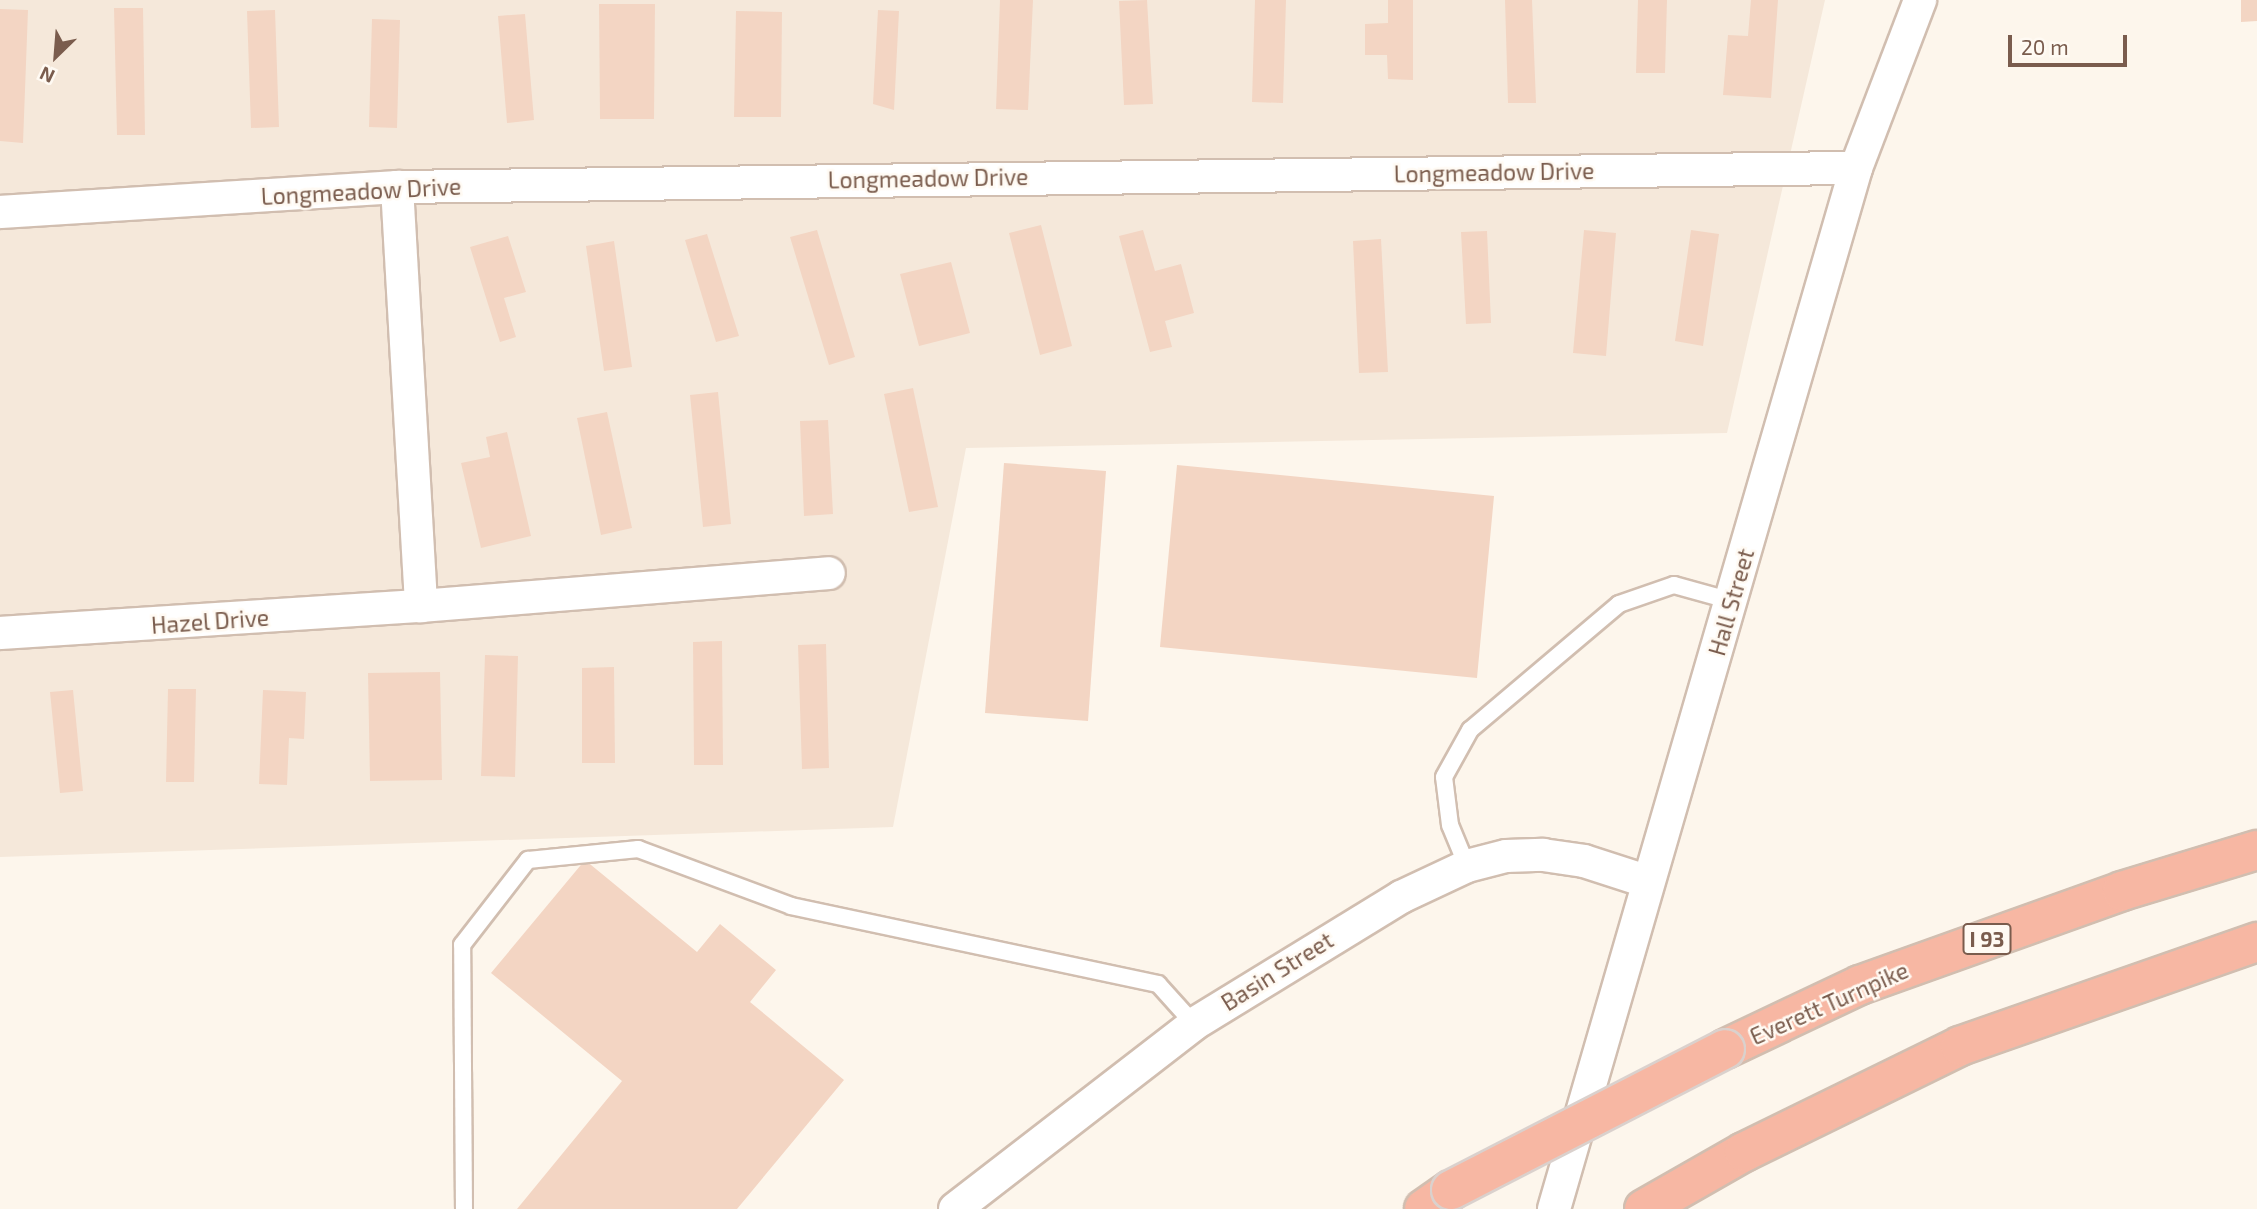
<!DOCTYPE html>
<html>
<head>
<meta charset="utf-8">
<style>
	body { margin:0 }
	#map { position:relative; width:2257px; height:1209px; overflow:hidden; background:#fdf6ec; font-family:"Exo 2",sans-serif }
	div>[style] { position:absolute }
	[style*='--x'] { left:calc(var(--x)*1px); top:calc(var(--y)*1px); width:calc(var(--w)*1px); rotate:calc(var(--a)*1deg) }
	.residential>* { inset:0; background:#f5e8da }
	.building>* { inset:0; background:#f3d5c3 }
	.roads { filter:drop-shadow(2px 0 #d1beb0) drop-shadow(-2px 0 #d1beb0) drop-shadow(0 2px #d1beb0) drop-shadow(0 -2px #d1beb0) }
	.lane>* { height:16px; margin:-8px; padding:0 8px; transform-origin:8px; border-radius:8px; background:#fff }
	.street>* { height:32px; margin:-16px; padding:0 16px; transform-origin:16px; border-radius:16px; background:#fff }
	.highway>* { height:38px; margin:-19px; padding:0 19px; transform-origin:19px; border-radius:19px; background:#f7b7a3 }
	.bridges { filter:drop-shadow(2px 0 #dad1cd) drop-shadow(-2px 0 #dad1cd) drop-shadow(0 2px #dad1cd) drop-shadow(0 -2px #dad1cd) }
	.highway-bridge>* { height:38px; margin:-19px; padding:0 19px; transform-origin:19px; border-radius:19px; background:#f7b7a3 }
	span { translate:-50% -50%; white-space:nowrap; text-align:center; line-height:1.15; -webkit-text-stroke:5px #fffaf3; paint-order:stroke }
	.shield-label span { padding:2px 5px; background:#fffaf3; border:2px solid; border-radius:5px; -webkit-text-stroke-width:0 }
	.shield-label { font-size:21px; color:#7a5c4d; font-weight:700 }
	.street-label { font-size:23px; color:#7a5c4d }
	.north { position:absolute; left:21px; top:21px; width:70px; height:70px; -webkit-text-stroke:5px #fffaf3; paint-order:stroke; rotate:205deg; font-size:19px; font-weight:700; line-height:28px; text-align:center; color:#7a5c4d }
	.north::after { content:''; display:block; margin:auto; width:24px; height:32px; background:#7a5c4d; clip-path:polygon(50% 0,100% 100%,50% 72%,0 100%) }
	.scale { position:absolute; left:2008px; top:35px; width:119px; height:32px; box-sizing:border-box; border:4px solid #7a5c4d; border-top:0; padding-left:9px; font-size:21px; line-height:24px; white-space:nowrap; color:#7a5c4d; -webkit-text-stroke:5px #fffaf3; paint-order:stroke }
</style>
</head>
<body>
<div id="map">
	<div class="residential">
		<i style="clip-path:polygon(0 0,1825px 0,1727px 433px,966px 448px,893px 827px,0 857px)"></i>
	</div>
	<div class="building">
		<i style="clip-path:polygon(1000px 0,1033px 0,1028px 110px,996px 109px)"></i>
		<i style="clip-path:polygon(1147px 0,1153px 104px,1124px 105px,1119px 1px)"></i>
		<i style="clip-path:polygon(1255px 0,1286px 0,1283px 103px,1252px 102px)"></i>
		<i style="clip-path:polygon(1388px 0,1413px 0,1413px 80px,1388px 79px,1387px 55px,1365px 55px,1365px 24px,1388px 23px)"></i>
		<i style="clip-path:polygon(1505px 0,1532px 0,1536px 103px,1508px 103px)"></i>
		<i style="clip-path:polygon(1638px 0,1667px 0,1665px 73px,1636px 73px)"></i>
		<i style="clip-path:polygon(1751px 0,1778px 0,1771px 98px,1723px 95px,1728px 35px,1748px 36px)"></i>
		<i style="clip-path:polygon(2241px 0,2257px 0,2257px 21px,2241px 22px)"></i>
		<i style="clip-path:polygon(599px 4px,655px 4px,654px 119px,600px 119px)"></i>
		<i style="clip-path:polygon(114px 8px,143px 8px,145px 135px,117px 135px)"></i>
		<i style="clip-path:polygon(0 9px,28px 10px,23px 143px,0 141px)"></i>
		<i style="clip-path:polygon(275px 10px,279px 127px,251px 128px,247px 11px)"></i>
		<i style="clip-path:polygon(878px 10px,899px 11px,894px 110px,873px 104px)"></i>
		<i style="clip-path:polygon(736px 11px,782px 12px,781px 117px,734px 117px)"></i>
		<i style="clip-path:polygon(525px 14px,534px 120px,507px 123px,498px 16px)"></i>
		<i style="clip-path:polygon(372px 19px,400px 20px,397px 128px,369px 127px)"></i>
		<i style="clip-path:polygon(1041px 225px,1072px 346px,1040px 355px,1009px 233px)"></i>
		<i style="clip-path:polygon(817px 230px,855px 357px,829px 365px,790px 237px)"></i>
		<i style="clip-path:polygon(1143px 230px,1155px 271px,1181px 264px,1194px 313px,1165px 321px,1172px 347px,1150px 352px,1119px 236px)"></i>
		<i style="clip-path:polygon(1584px 230px,1616px 233px,1606px 356px,1573px 353px)"></i>
		<i style="clip-path:polygon(1691px 230px,1719px 234px,1703px 346px,1675px 341px)"></i>
		<i style="clip-path:polygon(1487px 231px,1491px 323px,1466px 324px,1461px 232px)"></i>
		<i style="clip-path:polygon(707px 234px,739px 336px,716px 342px,685px 240px)"></i>
		<i style="clip-path:polygon(508px 236px,526px 292px,504px 298px,516px 337px,500px 342px,470px 247px)"></i>
		<i style="clip-path:polygon(1381px 239px,1388px 372px,1359px 373px,1353px 241px)"></i>
		<i style="clip-path:polygon(614px 241px,632px 367px,604px 371px,586px 246px)"></i>
		<i style="clip-path:polygon(951px 262px,970px 333px,919px 346px,900px 274px)"></i>
		<i style="clip-path:polygon(913px 388px,938px 507px,909px 512px,884px 394px)"></i>
		<i style="clip-path:polygon(718px 392px,731px 524px,703px 527px,690px 395px)"></i>
		<i style="clip-path:polygon(607px 412px,632px 528px,601px 535px,577px 418px)"></i>
		<i style="clip-path:polygon(828px 420px,833px 514px,804px 516px,800px 421px)"></i>
		<i style="clip-path:polygon(507px 432px,531px 536px,481px 548px,461px 463px,490px 457px,486px 437px)"></i>
		<i style="clip-path:polygon(1004px 463px,1106px 471px,1088px 721px,985px 713px)"></i>
		<i style="clip-path:polygon(1177px 465px,1494px 496px,1477px 678px,1160px 647px)"></i>
		<i style="clip-path:polygon(722px 641px,723px 765px,694px 765px,693px 642px)"></i>
		<i style="clip-path:polygon(826px 644px,829px 768px,802px 769px,798px 645px)"></i>
		<i style="clip-path:polygon(485px 655px,518px 656px,515px 777px,481px 776px)"></i>
		<i style="clip-path:polygon(614px 667px,615px 763px,582px 763px,582px 668px)"></i>
		<i style="clip-path:polygon(440px 672px,442px 780px,370px 781px,368px 673px)"></i>
		<i style="clip-path:polygon(168px 689px,196px 689px,194px 782px,166px 782px)"></i>
		<i style="clip-path:polygon(73px 690px,83px 791px,60px 793px,50px 692px)"></i>
		<i style="clip-path:polygon(263px 690px,306px 692px,304px 739px,289px 738px,287px 785px,259px 784px)"></i>
		<i style="clip-path:polygon(585px 860px,697px 952px,720px 924px,776px 970px,750px 1002px,844px 1080px,737px 1209px,517px 1209px,622px 1081px,491px 973px)"></i>
	</div>
	<div class="roads">
		<div class="lane">
			<i style="--x:1467;--y:866;--w:44;--a:-112.5"></i>
			<i style="--x:1450;--y:825;--w:48;--a:-97.1"></i>
			<i style="--x:1444;--y:777;--w:54;--a:-61"></i>
			<i style="--x:1470;--y:730;--w:195;--a:-40.2"></i>
			<i style="--x:1619;--y:604;--w:58;--a:-19.1"></i>
			<i style="--x:1674;--y:585;--w:60;--a:15.4"></i>
			<i style="--x:464;--y:1209;--w:264;--a:-90.4"></i>
			<i style="--x:462;--y:945;--w:108;--a:-52.2"></i>
			<i style="--x:528;--y:860;--w:111;--a:-5.7"></i>
			<i style="--x:638;--y:849;--w:163;--a:20.4"></i>
			<i style="--x:791;--y:906;--w:375;--a:12"></i>
			<i style="--x:1158;--y:984;--w:54;--a:48"></i>
		</div>
		<div class="street">
			<i style="--x:397;--y:187;--w:420;--a:86.7"></i>
			<i style="--x:0;--y:212;--w:398;--a:-3.6"></i>
			<i style="--x:397;--y:187;--w:1459;--a:-0.75"></i>
			<i style="--x:0;--y:633;--w:422;--a:-3.7"></i>
			<i style="--x:421;--y:606;--w:409;--a:-4.6"></i>
			<i style="--x:955;--y:1209;--w:302;--a:-37.7"></i>
			<i style="--x:1194;--y:1024;--w:243;--a:-31.5"></i>
			<i style="--x:1401;--y:897;--w:73;--a:-25.2"></i>
			<i style="--x:1467;--y:866;--w:40;--a:-14.4"></i>
			<i style="--x:1506;--y:856;--w:37;--a:-2"></i>
			<i style="--x:1543;--y:855;--w:41;--a:8.3"></i>
			<i style="--x:1584;--y:861;--w:65;--a:17.9"></i>
			<i style="--x:1554;--y:1209;--w:1084;--a:-73.82"></i>
			<i style="--x:1856;--y:168;--w:180;--a:-69.1"></i>
		</div>
		<div class="highway">
			<i style="--x:1725;--y:1049;--w:149;--a:-25.4"></i>
			<i style="--x:1860;--y:985;--w:278;--a:-19.7"></i>
			<i style="--x:2122;--y:891;--w:141;--a:-16.9"></i>
			<i style="--x:1424;--y:1209;--w:33;--a:-35"></i>
			<i style="--x:1644;--y:1209;--w:115;--a:-29.7"></i>
			<i style="--x:1744;--y:1152;--w:241;--a:-26.1"></i>
			<i style="--x:1960;--y:1046;--w:315;--a:-19.3"></i>
		</div>
	</div>
	<div class="bridges">
		<div class="highway-bridge">
			<i style="--x:1451;--y:1190;--w:308;--a:-27.2"></i>
		</div>
	</div>
	<div class="shield-label">
		<span style="left:1987px;top:939px">I 93</span>
	</div>
	<div class="street-label">
		<span style="left:1494px;top:172px;rotate:-1deg">Longmeadow Drive</span>
		<span style="left:928px;top:178px;rotate:-1deg">Longmeadow Drive</span>
		<span style="left:361px;top:191px;rotate:-3deg">Longmeadow Drive</span>
		<span style="left:1731px;top:602px;rotate:-74deg">Hall Street</span>
		<span style="left:210px;top:621px;rotate:-4deg">Hazel Drive</span>
		<span style="left:1277px;top:971px;rotate:-32deg">Basin Street</span>
		<span style="left:1829px;top:1003px;rotate:-24deg">Everett Turnpike</span>
	</div>
	<div class="north">N</div>
	<div class="scale">20 m</div>
</div>
</body>
</html>
